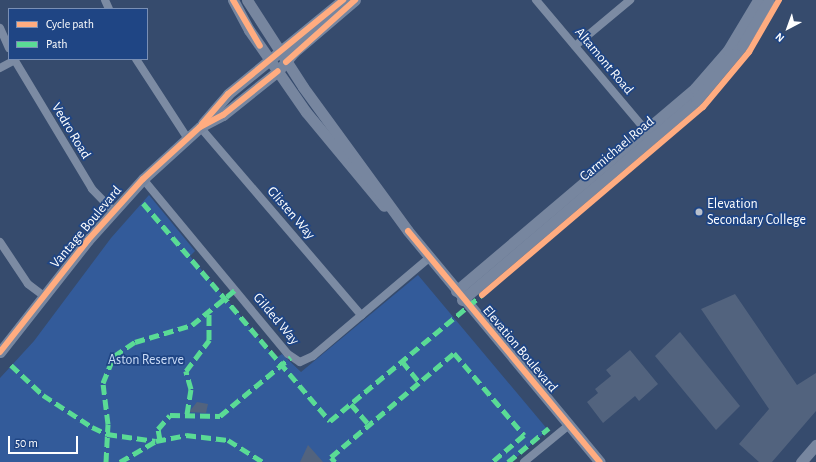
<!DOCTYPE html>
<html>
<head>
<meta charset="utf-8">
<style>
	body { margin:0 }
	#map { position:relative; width:816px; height:462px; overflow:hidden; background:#364b6d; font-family:"Alegreya Sans",sans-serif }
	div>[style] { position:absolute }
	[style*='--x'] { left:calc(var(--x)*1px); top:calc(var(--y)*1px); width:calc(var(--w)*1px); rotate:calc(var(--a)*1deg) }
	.green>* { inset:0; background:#335b9a }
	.building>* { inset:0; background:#52637e }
	.street>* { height:8px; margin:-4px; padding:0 4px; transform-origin:4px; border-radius:4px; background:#7c8ba3 }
	.secondary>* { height:11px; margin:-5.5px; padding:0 5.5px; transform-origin:5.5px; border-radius:5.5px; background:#77869f }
	.quiet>* { height:5px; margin-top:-2.5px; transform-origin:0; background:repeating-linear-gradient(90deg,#5adb95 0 10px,transparent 0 15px) }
	.cycleway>* { height:6px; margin:-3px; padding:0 3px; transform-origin:3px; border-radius:3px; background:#ffac80 }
	.dots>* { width:11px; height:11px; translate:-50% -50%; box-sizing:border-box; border:2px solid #1f4584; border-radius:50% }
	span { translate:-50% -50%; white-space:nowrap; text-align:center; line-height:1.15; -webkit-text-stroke:3.5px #1f4584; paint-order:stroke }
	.street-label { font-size:14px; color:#fff }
	.poi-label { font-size:14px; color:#fff }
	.left { translate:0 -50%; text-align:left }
	.park-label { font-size:14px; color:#cbdcf7 }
	.legend { position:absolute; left:8px; top:8px; width:140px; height:52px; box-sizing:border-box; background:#1f4584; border:1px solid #798fb5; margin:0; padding:5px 7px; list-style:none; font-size:12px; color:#fff }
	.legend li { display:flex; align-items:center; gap:8px; height:20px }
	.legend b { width:20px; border:1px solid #798fb5 }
	.north { position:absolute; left:768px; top:8px; width:40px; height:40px; -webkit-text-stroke:3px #1f4584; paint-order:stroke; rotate:221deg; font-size:11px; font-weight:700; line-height:16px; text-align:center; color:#fff }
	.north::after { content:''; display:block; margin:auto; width:14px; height:18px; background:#fff; clip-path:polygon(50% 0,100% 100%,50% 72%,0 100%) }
	.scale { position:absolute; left:8px; top:436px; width:70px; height:18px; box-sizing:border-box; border:2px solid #fff; border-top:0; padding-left:5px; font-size:12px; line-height:14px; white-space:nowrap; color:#fff; -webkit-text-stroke:3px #1f4584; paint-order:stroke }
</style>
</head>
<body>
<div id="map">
	<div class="green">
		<i style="clip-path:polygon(149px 195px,195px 251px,190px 256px,276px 358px,282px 354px,301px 372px,418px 275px,548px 430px,511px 462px,0 462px,0 378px,34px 341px,111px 238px)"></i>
	</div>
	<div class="building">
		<i style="clip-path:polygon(735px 294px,797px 385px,816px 373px,816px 411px,772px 462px,759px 462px,739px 444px,769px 409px,701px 309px)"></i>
		<i style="clip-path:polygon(680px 332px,740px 406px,716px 430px,655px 356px)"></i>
		<i style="clip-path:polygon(630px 350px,658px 384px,639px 401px,635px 396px,603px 423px,587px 402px,598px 393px,595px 389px,611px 376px,606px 370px)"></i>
		<i style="clip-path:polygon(197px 402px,208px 404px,206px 413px,189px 412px)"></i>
		<i style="clip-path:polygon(308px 445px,323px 462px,300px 462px)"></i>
	</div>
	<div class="street">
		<i style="--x:105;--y:0;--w:10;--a:66"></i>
		<i style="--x:536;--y:0;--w:175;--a:49.9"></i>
		<i style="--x:0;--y:28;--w:22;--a:66"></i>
		<i style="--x:575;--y:46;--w:72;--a:-39.9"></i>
		<i style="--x:14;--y:59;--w:152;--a:59"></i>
		<i style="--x:92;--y:189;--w:30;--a:46"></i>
		<i style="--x:136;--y:59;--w:95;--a:57"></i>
		<i style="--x:0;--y:68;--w:17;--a:-28"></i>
		<i style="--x:200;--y:127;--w:248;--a:49.4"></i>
		<i style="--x:143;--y:179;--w:227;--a:50.4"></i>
		<i style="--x:288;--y:354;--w:14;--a:34"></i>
		<i style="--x:300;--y:362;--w:14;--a:-25"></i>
		<i style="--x:313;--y:356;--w:152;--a:-40.2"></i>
		<i style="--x:0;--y:242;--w:50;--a:56.3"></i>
		<i style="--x:28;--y:284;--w:21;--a:37"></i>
		<i style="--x:524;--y:462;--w:58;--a:-39.4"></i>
	</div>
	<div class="secondary">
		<i style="--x:233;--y:0;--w:34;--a:62"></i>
		<i style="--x:249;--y:30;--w:100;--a:55.2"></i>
		<i style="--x:306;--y:112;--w:122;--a:50.3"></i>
		<i style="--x:247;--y:0;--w:103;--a:57.2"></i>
		<i style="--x:303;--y:87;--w:178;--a:53.9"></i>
		<i style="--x:408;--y:231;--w:300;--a:50.3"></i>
		<i style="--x:203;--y:123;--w:38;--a:-49"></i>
		<i style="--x:228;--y:94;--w:149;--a:-39.3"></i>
		<i style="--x:456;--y:291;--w:314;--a:-40.3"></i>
		<i style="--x:695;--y:88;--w:50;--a:-49"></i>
		<i style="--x:728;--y:50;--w:58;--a:-59"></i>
		<i style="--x:462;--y:300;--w:307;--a:-40.4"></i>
		<i style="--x:696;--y:101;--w:72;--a:-50.1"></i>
		<i style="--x:742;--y:46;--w:53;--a:-59.6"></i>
		<i style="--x:0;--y:352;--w:142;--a:-51.8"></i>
		<i style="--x:88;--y:240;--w:82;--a:-48"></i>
		<i style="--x:143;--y:179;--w:77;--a:-42.4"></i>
		<i style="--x:200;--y:127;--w:26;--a:-28"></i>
		<i style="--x:223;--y:115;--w:70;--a:-38.7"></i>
		<i style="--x:278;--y:71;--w:25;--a:-50"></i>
		<i style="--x:294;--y:52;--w:80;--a:-40.4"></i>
		<i style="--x:801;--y:462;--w:23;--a:-49"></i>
	</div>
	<div class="quiet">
		<i style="--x:143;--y:203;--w:287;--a:49.4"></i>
		<i style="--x:330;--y:421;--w:197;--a:-39.7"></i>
		<i style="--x:402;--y:361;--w:27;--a:51"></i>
		<i style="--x:11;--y:365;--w:44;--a:43.2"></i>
		<i style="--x:43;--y:395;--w:59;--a:33.1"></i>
		<i style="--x:92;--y:427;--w:17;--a:25"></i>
		<i style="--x:107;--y:434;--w:49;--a:8.1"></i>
		<i style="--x:351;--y:404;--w:28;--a:49"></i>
		<i style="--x:187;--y:414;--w:25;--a:-81"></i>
		<i style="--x:191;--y:389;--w:19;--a:-106"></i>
		<i style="--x:186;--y:371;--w:39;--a:-53"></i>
		<i style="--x:209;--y:340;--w:28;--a:-90"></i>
		<i style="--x:160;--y:440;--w:11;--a:-100"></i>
		<i style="--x:158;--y:429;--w:18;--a:-49"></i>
		<i style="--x:170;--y:415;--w:50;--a:1.1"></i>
		<i style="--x:220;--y:416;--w:92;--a:-39.7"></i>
		<i style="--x:106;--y:462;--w:38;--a:-87"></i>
		<i style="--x:108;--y:424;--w:41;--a:-97"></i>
		<i style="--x:103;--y:383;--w:29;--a:-68"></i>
		<i style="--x:114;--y:356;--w:25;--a:-34"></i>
		<i style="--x:135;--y:342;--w:59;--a:-16.6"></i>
		<i style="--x:192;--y:325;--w:55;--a:-39.1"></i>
		<i style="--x:120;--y:462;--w:42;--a:-30.3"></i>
		<i style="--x:156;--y:441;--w:31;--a:-11"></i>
		<i style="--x:186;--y:435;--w:42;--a:6.8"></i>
		<i style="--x:228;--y:440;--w:41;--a:32.2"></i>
		<i style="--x:335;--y:462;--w:6;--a:-129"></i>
		<i style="--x:331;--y:457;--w:161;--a:-40.2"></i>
		<i style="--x:454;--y:353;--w:108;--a:49.5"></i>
		<i style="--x:524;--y:435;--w:42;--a:139.8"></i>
		<i style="--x:508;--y:462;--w:53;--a:-39.7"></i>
	</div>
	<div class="cycleway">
		<i style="--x:233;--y:0;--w:53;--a:59.6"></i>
		<i style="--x:286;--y:62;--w:93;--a:-41.9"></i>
		<i style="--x:202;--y:124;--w:40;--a:-49"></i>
		<i style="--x:228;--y:94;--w:149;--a:-39.3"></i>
		<i style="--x:408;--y:231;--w:300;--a:50.3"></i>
		<i style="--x:482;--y:295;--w:290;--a:-40.4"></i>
		<i style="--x:703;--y:107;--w:72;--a:-50.1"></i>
		<i style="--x:749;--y:52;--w:60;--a:-60"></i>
		<i style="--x:0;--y:352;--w:142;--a:-51.8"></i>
		<i style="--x:88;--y:240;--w:82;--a:-48"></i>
		<i style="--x:143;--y:179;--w:77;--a:-42.4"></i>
		<i style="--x:200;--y:127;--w:26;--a:-28"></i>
		<i style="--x:223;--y:115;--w:70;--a:-38.7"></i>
	</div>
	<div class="dots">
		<i style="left:699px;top:212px;background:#b9c0cc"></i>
	</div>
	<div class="street-label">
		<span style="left:604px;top:61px;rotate:50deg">Altamont Road</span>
		<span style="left:71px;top:131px;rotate:59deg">Vedro Road</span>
		<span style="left:617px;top:149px;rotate:-40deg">Carmichael Road</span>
		<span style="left:291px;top:213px;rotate:49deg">Glisten Way</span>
		<span style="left:86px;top:227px;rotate:-50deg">Vantage Boulevard</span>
		<span style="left:276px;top:319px;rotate:50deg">Gilded Way</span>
		<span style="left:520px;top:349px;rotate:50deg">Elevation Boulevard</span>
	</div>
	<div class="poi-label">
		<span class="left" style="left:707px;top:212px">Elevation<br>Secondary College</span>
	</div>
	<div class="park-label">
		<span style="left:146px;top:360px">Aston Reserve</span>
	</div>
	<ul class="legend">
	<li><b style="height:5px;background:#ffac80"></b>Cycle path</li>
	<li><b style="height:5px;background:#5adb95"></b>Path</li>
	</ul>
	<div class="north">N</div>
	<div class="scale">50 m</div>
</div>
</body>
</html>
